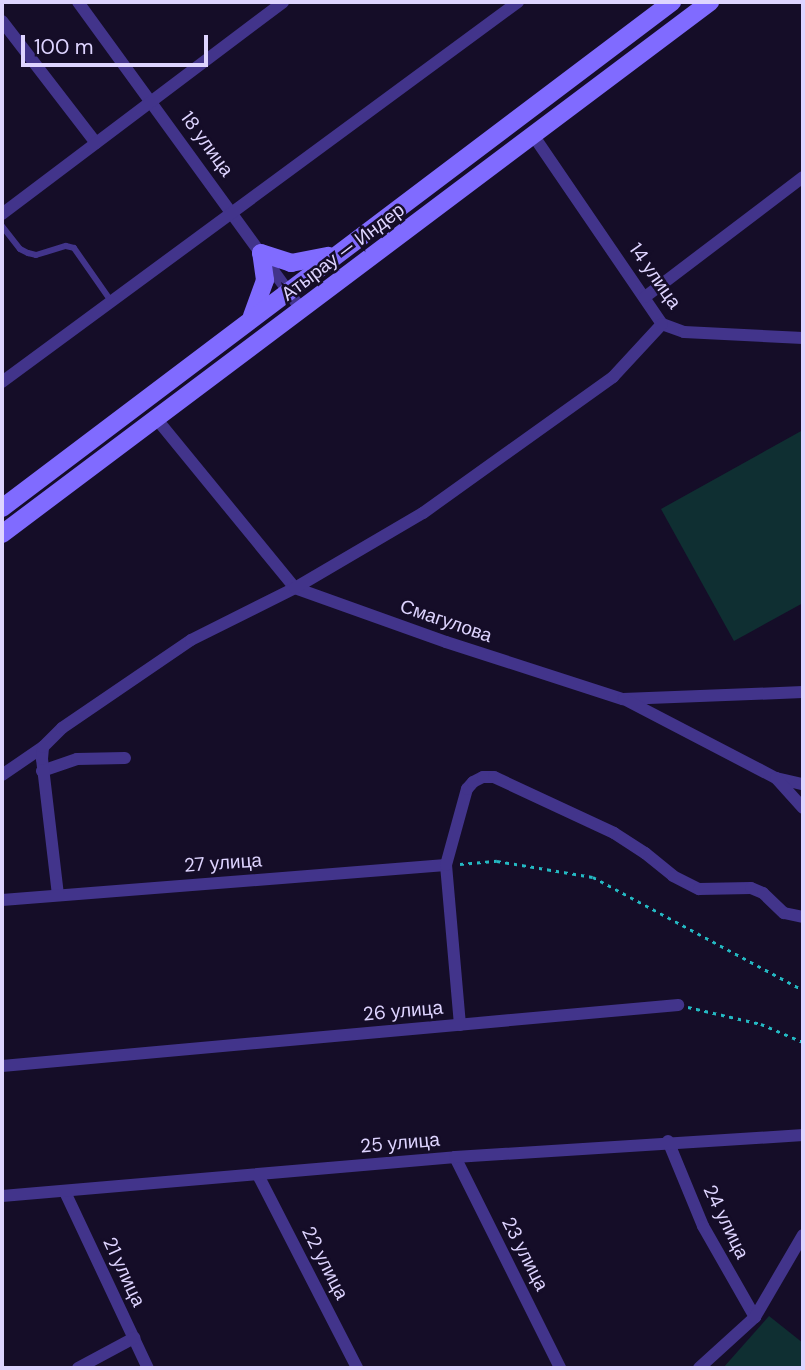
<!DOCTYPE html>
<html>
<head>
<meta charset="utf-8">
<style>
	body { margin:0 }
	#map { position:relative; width:805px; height:1370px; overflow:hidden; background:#150d28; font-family:"DM Sans",sans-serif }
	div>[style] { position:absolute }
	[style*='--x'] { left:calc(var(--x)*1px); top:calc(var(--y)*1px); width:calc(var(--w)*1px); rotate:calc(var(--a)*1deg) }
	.green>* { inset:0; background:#0f2f32 }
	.path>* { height:2.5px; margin-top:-1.25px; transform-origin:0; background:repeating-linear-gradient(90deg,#24b9c3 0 3.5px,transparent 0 8.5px) }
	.service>* { height:6px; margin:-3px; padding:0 3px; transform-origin:3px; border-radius:3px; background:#42348b }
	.minor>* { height:12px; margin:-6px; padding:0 6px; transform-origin:6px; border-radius:6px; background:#42348b }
	.secondary>* { height:18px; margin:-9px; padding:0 9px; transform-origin:9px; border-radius:9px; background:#806bff }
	span { translate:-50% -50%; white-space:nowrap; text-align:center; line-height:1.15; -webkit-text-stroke:5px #150d28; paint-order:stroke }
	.street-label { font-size:19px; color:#ded4ff }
	.frame { position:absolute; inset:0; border:4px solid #ded4ff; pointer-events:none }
	.scale { position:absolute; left:21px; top:35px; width:187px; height:32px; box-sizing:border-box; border:4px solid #ded4ff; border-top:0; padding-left:9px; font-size:21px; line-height:24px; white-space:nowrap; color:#ded4ff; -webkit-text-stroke:5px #150d28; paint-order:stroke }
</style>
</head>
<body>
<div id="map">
	<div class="green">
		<i style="clip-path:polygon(803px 430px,803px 603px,734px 641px,661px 509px)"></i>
		<i style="clip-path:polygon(769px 1316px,803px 1343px,803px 1368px,723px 1368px)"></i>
	</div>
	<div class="path">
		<i style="--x:460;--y:864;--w:37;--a:-5"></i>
		<i style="--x:497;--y:861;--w:97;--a:9.5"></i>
		<i style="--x:593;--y:877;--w:238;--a:28.3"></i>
		<i style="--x:688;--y:1007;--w:75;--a:13.1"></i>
		<i style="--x:761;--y:1024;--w:46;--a:23.2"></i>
	</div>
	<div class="service">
		<i style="--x:2;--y:226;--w:29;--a:52"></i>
		<i style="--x:20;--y:249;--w:9;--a:27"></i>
		<i style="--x:28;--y:253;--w:8;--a:14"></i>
		<i style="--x:36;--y:255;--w:31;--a:-17"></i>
		<i style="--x:66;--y:246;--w:8;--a:14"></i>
		<i style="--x:74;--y:248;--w:65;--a:55.1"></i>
	</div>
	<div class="minor">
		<i style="--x:78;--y:2;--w:381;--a:54"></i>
		<i style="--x:2;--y:21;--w:154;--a:52.4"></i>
		<i style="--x:533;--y:135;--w:229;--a:55.7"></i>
		<i style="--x:662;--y:324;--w:23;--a:20"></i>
		<i style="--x:684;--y:332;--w:119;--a:2.9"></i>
		<i style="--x:2;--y:214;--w:352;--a:-37"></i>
		<i style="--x:645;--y:297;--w:198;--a:-37.2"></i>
		<i style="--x:2;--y:382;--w:641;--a:-36.37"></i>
		<i style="--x:155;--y:417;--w:221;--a:50.7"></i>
		<i style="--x:295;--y:588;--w:160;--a:19.7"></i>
		<i style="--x:446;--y:642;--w:186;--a:17.9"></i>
		<i style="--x:623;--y:699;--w:180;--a:-2.2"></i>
		<i style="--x:624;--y:699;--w:171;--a:27.5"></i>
		<i style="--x:776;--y:778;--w:28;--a:13"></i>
		<i style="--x:42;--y:771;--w:37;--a:-19"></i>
		<i style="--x:77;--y:759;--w:48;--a:-1.2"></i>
		<i style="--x:2;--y:775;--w:50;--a:-34.3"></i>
		<i style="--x:776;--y:778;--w:40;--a:48"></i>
		<i style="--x:58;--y:895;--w:137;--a:-96.7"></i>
		<i style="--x:42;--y:759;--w:12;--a:-85"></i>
		<i style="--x:43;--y:747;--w:27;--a:-45"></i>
		<i style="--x:62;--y:728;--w:156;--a:-34.3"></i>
		<i style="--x:191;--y:640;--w:116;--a:-26.6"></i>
		<i style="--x:295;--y:588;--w:148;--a:-30.4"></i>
		<i style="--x:423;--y:513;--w:234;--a:-35.6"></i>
		<i style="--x:613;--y:377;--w:72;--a:-47.2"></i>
		<i style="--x:2;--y:900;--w:445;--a:-4.5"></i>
		<i style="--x:460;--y:1025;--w:161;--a:-95"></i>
		<i style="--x:446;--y:865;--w:79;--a:-74.6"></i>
		<i style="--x:467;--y:789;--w:9;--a:-49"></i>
		<i style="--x:473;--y:782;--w:11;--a:-27"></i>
		<i style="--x:483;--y:777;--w:11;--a:0"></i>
		<i style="--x:494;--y:777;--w:132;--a:25"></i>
		<i style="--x:614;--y:833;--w:37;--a:33"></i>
		<i style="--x:645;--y:853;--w:36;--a:39"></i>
		<i style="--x:673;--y:876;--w:29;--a:27"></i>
		<i style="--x:699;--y:889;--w:52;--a:-1.1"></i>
		<i style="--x:751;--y:888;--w:13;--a:23"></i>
		<i style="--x:763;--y:893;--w:29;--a:44"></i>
		<i style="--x:784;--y:913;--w:19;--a:12"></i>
		<i style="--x:2;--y:1066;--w:679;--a:-5.16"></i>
		<i style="--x:668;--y:1141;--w:92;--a:67.6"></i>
		<i style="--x:703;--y:1226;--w:105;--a:60.3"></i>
		<i style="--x:455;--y:1157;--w:236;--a:63.5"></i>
		<i style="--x:258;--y:1175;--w:217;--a:62.8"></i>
		<i style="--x:65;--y:1192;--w:195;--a:64.8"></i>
		<i style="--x:2;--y:1196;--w:455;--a:-4.9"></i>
		<i style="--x:455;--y:1157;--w:349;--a:-3.6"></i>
		<i style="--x:78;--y:1368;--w:64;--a:-28.2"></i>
		<i style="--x:699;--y:1368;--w:76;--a:-42.3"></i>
		<i style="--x:755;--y:1317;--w:95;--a:-59.7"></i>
	</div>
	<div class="secondary">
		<i style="--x:261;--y:253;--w:32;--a:18"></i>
		<i style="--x:291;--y:263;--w:38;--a:-11"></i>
		<i style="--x:252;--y:316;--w:38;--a:-70"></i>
		<i style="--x:265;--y:280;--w:27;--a:-98"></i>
		<i style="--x:2;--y:508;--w:840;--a:-37.06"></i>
		<i style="--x:2;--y:534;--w:886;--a:-36.92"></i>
	</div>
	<div class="street-label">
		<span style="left:207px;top:144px;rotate:54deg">18 улица</span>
		<span style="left:343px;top:252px;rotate:-37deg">Атырау — Индер</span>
		<span style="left:655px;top:276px;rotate:55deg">14 улица</span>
		<span style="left:446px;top:621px;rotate:19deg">Смагулова</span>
		<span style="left:223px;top:863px;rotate:-4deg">27 улица</span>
		<span style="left:403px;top:1011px;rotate:-5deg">26 улица</span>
		<span style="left:400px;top:1143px;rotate:-5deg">25 улица</span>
		<span style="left:726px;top:1222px;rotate:64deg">24 улица</span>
		<span style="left:525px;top:1254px;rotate:63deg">23 улица</span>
		<span style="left:325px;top:1263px;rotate:63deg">22 улица</span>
		<span style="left:124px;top:1272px;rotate:65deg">21 улица</span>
	</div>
	<div class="frame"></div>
	<div class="scale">100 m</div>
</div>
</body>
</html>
